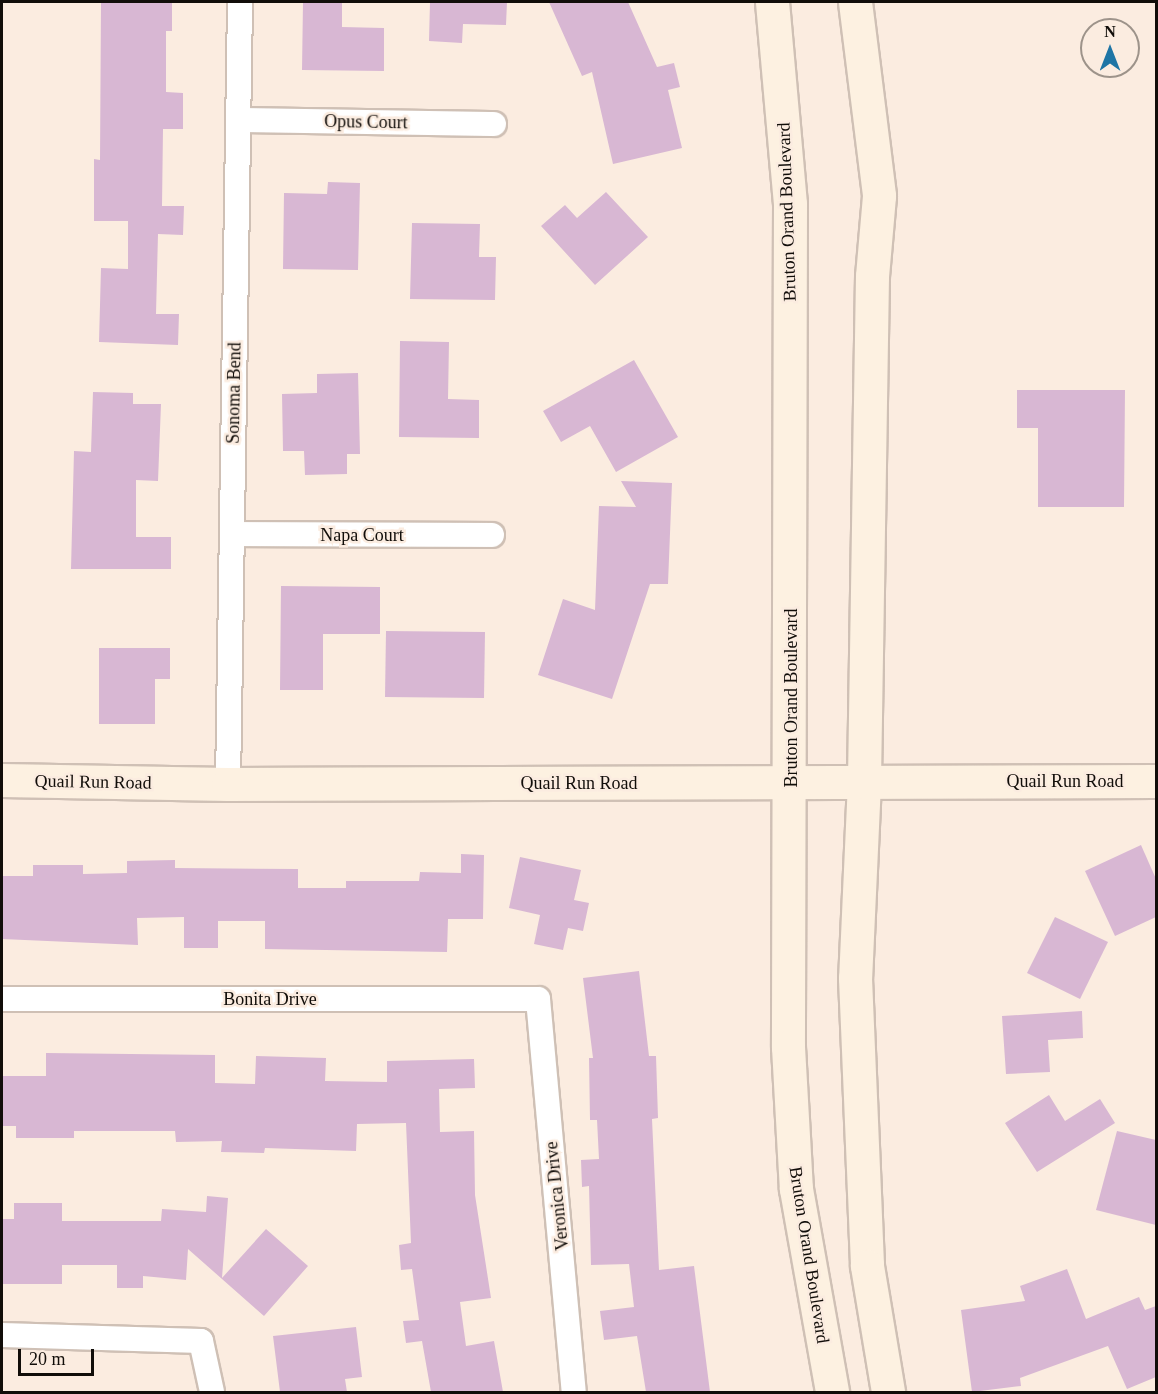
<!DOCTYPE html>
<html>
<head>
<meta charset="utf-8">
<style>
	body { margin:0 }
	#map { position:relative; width:1158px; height:1394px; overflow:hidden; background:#fbece0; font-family:Georgia,serif }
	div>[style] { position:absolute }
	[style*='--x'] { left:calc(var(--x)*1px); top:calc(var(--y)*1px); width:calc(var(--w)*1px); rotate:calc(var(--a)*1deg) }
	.building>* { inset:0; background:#d8b7d3 }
	.roads { filter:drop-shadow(2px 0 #cfc0b5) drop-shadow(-2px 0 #cfc0b5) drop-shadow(0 2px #cfc0b5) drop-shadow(0 -2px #cfc0b5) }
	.street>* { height:24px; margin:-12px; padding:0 12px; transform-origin:12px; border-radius:12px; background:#fff }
	.secondary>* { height:33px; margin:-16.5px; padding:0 16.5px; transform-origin:16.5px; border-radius:16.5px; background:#fdf1e1 }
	span { translate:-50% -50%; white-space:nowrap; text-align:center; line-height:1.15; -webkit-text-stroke:5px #fbece0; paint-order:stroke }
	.street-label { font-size:18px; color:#110d09 }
	.frame { position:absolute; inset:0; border:3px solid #110d09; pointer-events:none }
	.north { position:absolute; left:1080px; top:18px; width:60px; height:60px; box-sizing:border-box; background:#fbece0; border:2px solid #9d938a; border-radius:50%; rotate:0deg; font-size:16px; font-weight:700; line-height:24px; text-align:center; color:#110d09 }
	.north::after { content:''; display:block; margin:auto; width:21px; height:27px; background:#1f75a5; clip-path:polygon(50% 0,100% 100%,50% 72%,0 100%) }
	.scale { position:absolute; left:18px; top:1349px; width:76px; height:27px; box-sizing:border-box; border:3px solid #110d09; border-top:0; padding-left:8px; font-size:18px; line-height:21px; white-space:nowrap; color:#110d09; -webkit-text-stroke:4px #fbece0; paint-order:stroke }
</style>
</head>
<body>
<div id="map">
	<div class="building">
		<i style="clip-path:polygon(101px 2px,172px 2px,172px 31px,166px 31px,166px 92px,183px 93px,183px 129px,163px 129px,162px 206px,184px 206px,183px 235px,158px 234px,156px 314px,179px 314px,178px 345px,99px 342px,101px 268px,128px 269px,128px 221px,94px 221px,94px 159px,100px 160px)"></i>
		<i style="clip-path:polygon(303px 2px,342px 2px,342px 27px,384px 28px,384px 71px,302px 70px)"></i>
		<i style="clip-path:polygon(430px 2px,507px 2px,506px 25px,463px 24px,462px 43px,429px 41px)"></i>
		<i style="clip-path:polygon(549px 2px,628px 2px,657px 67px,674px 63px,680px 87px,668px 90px,682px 148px,613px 164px,592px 72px,582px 76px)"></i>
		<i style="clip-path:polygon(328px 182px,360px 183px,358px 270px,283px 269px,284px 193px,327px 194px)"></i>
		<i style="clip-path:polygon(606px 192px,648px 237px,595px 285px,541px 226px,565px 205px,577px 218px)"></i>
		<i style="clip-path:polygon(412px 223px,480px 224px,479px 257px,496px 257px,495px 300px,410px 299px)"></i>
		<i style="clip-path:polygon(400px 341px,449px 342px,448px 399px,479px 400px,479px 438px,399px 437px)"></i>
		<i style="clip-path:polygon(634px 360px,678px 437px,616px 472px,590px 426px,561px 442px,543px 411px)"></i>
		<i style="clip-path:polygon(358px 373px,360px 454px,347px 454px,347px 474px,305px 475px,304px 451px,283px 451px,282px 394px,317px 393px,317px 374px)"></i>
		<i style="clip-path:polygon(1017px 390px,1125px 390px,1124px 507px,1038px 507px,1038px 428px,1017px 428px)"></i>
		<i style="clip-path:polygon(93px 392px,133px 393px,133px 404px,161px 404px,158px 481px,136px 480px,136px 537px,171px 537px,171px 569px,71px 569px,74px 451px,91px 452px)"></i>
		<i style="clip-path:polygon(621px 481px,672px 483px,668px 584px,650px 584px,612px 699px,538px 675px,563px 599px,595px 610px,599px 506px,636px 507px)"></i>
		<i style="clip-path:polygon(281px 586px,380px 587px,380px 634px,323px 634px,323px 690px,280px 690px)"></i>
		<i style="clip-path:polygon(386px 631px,485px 632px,484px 698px,385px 697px)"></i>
		<i style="clip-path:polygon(99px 648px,170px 648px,170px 679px,155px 679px,155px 724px,99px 724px)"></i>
		<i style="clip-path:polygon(1141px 845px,1156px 879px,1156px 917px,1115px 936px,1085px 871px)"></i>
		<i style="clip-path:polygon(461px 854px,484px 855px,483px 919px,448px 919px,447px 952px,265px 949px,265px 921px,218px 921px,218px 948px,184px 948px,184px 917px,137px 918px,138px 945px,2px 939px,2px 876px,33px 876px,33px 865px,83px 865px,83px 874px,127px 873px,127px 861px,175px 860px,175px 868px,298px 869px,298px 888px,346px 888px,346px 881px,419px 881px,420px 872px,461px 873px)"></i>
		<i style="clip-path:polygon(520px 857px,581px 870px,574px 900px,589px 903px,583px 931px,568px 928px,563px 950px,534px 944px,540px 915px,509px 908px)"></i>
		<i style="clip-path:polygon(1055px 917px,1108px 942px,1080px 999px,1027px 973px)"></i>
		<i style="clip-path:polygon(639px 971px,649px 1056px,656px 1056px,658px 1118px,652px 1119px,659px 1270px,694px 1266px,710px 1392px,646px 1392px,637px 1336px,604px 1340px,600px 1311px,634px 1307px,629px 1264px,591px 1265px,589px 1186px,582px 1187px,581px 1160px,599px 1159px,597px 1120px,590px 1120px,589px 1058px,593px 1058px,583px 978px)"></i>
		<i style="clip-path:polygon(1082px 1011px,1083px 1038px,1048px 1040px,1050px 1072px,1006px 1074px,1002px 1016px)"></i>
		<i style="clip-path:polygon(46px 1053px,215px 1055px,215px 1083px,255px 1084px,256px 1056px,326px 1058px,325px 1081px,387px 1082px,387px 1061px,474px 1059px,475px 1088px,439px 1089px,440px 1132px,474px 1131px,475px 1195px,491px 1298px,460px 1302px,466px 1346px,494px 1341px,503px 1392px,431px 1392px,422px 1341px,406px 1343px,403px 1321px,419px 1320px,412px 1269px,401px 1270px,399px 1245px,411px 1243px,406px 1123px,357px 1124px,356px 1151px,265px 1148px,264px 1153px,221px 1152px,222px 1141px,176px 1142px,175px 1131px,74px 1131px,74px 1138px,16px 1138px,16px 1126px,2px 1126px,2px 1076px,46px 1076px)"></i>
		<i style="clip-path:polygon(1049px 1095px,1065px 1121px,1100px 1099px,1115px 1123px,1037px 1172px,1005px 1123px)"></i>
		<i style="clip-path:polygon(1117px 1131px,1156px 1140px,1156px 1225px,1096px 1210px)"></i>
		<i style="clip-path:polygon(207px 1196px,228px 1198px,222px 1278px,266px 1229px,308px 1266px,264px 1316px,188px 1249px,186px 1280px,143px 1276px,143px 1288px,117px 1288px,117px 1265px,62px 1265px,62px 1284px,2px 1284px,2px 1219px,14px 1219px,14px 1203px,62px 1203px,62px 1221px,161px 1221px,162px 1209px,206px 1212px)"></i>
		<i style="clip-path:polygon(1067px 1269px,1086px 1319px,1139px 1297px,1145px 1310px,1156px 1306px,1156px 1377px,1127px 1389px,1108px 1346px,1020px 1378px,1021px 1386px,972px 1392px,961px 1310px,1025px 1301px,1020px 1286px)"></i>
		<i style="clip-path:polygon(356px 1327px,362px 1377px,345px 1379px,347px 1392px,280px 1392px,273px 1336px)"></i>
	</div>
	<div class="roads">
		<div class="street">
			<i style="--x:239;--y:120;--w:255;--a:0.9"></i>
			<i style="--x:232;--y:534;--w:260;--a:0.2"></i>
			<i style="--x:228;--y:784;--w:782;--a:-89.12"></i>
			<i style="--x:2;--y:999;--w:536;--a:0"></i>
			<i style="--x:538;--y:999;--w:395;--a:84.8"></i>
			<i style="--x:2;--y:1335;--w:199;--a:1.7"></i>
			<i style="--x:201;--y:1341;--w:52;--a:77.8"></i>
		</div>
		<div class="secondary">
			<i style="--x:772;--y:2;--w:203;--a:84.9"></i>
			<i style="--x:790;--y:204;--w:843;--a:90.14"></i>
			<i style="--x:788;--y:1047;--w:142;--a:86.8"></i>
			<i style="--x:796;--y:1189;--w:206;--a:79.9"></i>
			<i style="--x:855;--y:2;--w:195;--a:82.9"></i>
			<i style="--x:879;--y:196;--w:80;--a:95"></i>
			<i style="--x:872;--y:276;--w:506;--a:90.91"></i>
			<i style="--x:864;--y:782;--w:196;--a:92.6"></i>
			<i style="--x:855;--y:978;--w:288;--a:87.6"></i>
			<i style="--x:867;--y:1266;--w:128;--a:80.5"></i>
			<i style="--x:2;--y:780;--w:226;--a:1"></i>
			<i style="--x:228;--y:784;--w:928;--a:-0.19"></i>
		</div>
	</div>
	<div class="street-label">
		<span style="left:366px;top:122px;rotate:1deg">Opus Court</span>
		<span style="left:787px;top:212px;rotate:-92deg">Bruton Orand Boulevard</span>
		<span style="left:234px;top:393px;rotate:-89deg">Sonoma Bend</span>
		<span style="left:362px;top:535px">Napa Court</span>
		<span style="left:791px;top:698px;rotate:-90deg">Bruton Orand Boulevard</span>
		<span style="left:1065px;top:781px">Quail Run Road</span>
		<span style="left:93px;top:782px;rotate:1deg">Quail Run Road</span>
		<span style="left:579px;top:783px">Quail Run Road</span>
		<span style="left:270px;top:999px">Bonita Drive</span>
		<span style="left:557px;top:1196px;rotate:-96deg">Veronica Drive</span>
		<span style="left:809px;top:1255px;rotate:81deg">Bruton Orand Boulevard</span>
	</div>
	<div class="frame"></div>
	<div class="north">N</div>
	<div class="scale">20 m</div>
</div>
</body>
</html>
